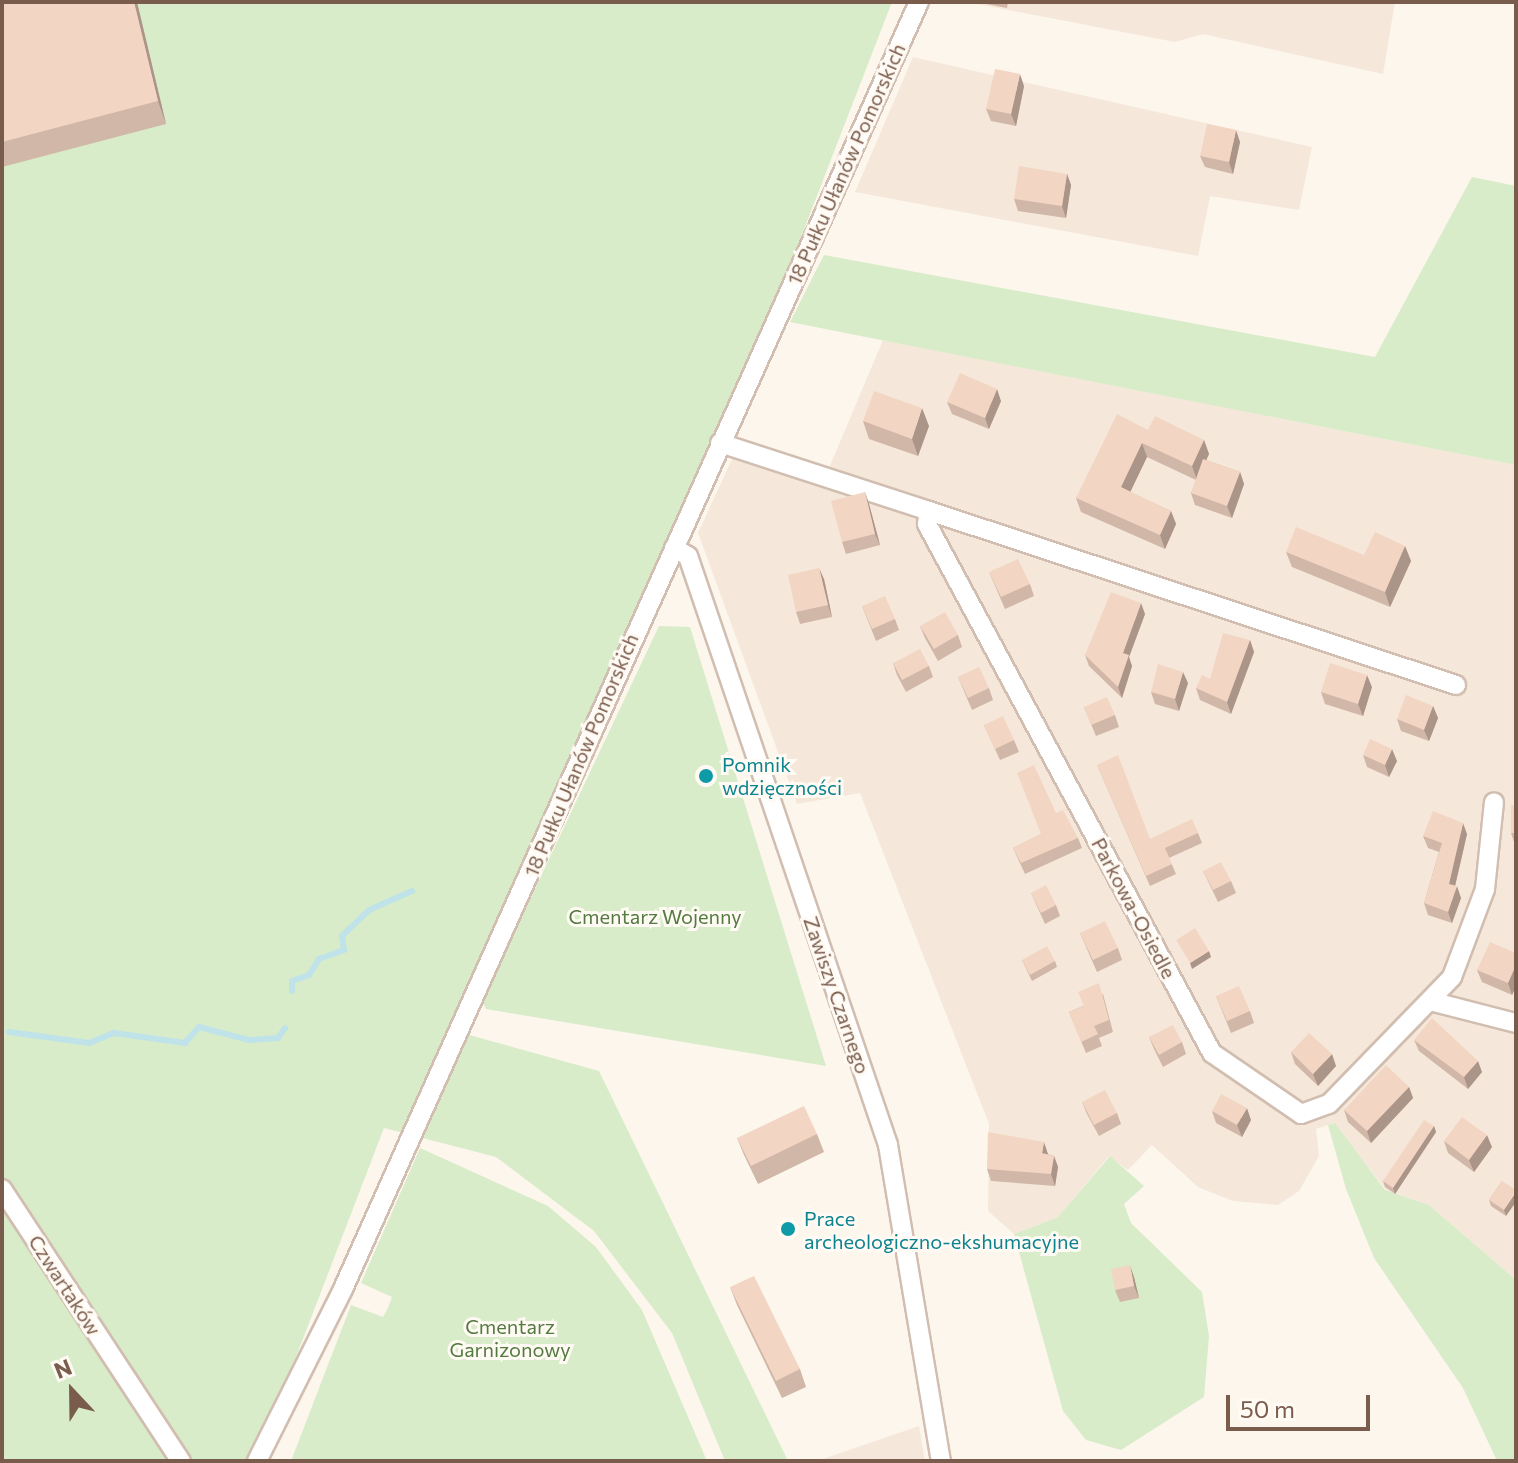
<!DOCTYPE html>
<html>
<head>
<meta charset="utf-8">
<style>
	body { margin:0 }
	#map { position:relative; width:1518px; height:1463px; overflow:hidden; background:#fdf6ec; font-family:Commissioner,sans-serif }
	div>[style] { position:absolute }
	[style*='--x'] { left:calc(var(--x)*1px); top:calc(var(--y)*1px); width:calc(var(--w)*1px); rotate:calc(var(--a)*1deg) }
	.residential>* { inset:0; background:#f5e8da }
	.green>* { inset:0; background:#d8ecc9 }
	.stream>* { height:6px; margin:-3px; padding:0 3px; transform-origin:3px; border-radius:3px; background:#bfe3e8 }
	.roads { filter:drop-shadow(2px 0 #d1beb0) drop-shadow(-2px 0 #d1beb0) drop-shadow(0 2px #d1beb0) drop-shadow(0 -2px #d1beb0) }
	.minor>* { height:18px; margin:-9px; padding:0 9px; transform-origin:9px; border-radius:9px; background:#fff }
	.wall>* { inset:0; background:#d1b7a8 }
	.shaded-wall>* { inset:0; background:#aa9588 }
	.building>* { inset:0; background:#f3d5c3 }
	.dots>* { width:22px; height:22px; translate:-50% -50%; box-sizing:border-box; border:4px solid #fffaf3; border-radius:50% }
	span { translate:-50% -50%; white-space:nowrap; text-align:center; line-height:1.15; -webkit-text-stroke:6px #fffaf3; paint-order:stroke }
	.street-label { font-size:20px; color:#7a5c4d }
	.culture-label { font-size:20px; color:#0d838f }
	.left { translate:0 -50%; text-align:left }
	.park-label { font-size:20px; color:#537a41 }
	.frame { position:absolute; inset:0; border:4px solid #7a5c4d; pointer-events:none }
	.north { position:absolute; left:32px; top:1351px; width:80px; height:80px; -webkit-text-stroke:6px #fffaf3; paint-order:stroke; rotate:338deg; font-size:22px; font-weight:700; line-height:32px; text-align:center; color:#7a5c4d }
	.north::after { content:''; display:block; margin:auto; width:28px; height:36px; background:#7a5c4d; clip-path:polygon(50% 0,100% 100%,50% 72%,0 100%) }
	.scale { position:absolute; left:1226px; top:1395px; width:144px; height:36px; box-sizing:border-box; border:4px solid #7a5c4d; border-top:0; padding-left:10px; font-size:24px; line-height:28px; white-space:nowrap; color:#7a5c4d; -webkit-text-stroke:6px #fffaf3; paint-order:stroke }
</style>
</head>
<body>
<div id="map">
	<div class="residential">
		<i style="clip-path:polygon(966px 2px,1395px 2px,1383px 74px,1203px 34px,1175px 42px)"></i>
		<i style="clip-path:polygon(913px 57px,1312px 147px,1299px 210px,1210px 196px,1198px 256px,855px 192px)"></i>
		<i style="clip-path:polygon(883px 340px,1516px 465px,1516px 1280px,1429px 1205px,1386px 1190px,1334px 1123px,1316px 1129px,1319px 1156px,1299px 1191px,1278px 1205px,1233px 1201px,1198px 1187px,1152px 1145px,1128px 1170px,1109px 1156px,1058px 1217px,1014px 1234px,988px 1211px,989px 1124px,860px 793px,797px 804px,698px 533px,732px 459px,821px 487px)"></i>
		<i style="clip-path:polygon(919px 1426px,925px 1461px,817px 1461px)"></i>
	</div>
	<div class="green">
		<i style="clip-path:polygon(2px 2px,892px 2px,770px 317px,451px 1030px,599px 1071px,788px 1461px,725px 1461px,672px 1333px,594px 1231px,496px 1157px,384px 1128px,256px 1461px,2px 1461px)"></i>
		<i style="clip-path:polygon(1472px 177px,1516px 186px,1516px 465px,790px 322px,824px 255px,1375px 357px)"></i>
		<i style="clip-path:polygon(659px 626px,690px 627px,826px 1066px,486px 1009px,482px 1001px)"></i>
		<i style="clip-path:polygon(1335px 1123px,1385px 1190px,1429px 1205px,1516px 1280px,1516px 1461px,1497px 1461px,1463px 1388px,1374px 1258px,1346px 1189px,1328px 1125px)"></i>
		<i style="clip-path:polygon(420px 1148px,548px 1206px,596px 1247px,642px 1310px,707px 1461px,291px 1461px,351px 1305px,383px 1317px,388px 1308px,392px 1297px,361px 1283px)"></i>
		<i style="clip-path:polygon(1110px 1156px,1144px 1186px,1124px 1204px,1131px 1223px,1202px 1292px,1209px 1336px,1204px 1397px,1121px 1450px,1086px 1440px,1063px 1411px,1014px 1234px,1058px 1217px)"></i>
	</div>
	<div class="stream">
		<i style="--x:292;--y:991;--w:10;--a:-90"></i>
		<i style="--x:292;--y:981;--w:18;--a:-19"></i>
		<i style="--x:309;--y:975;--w:19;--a:-58"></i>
		<i style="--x:319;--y:959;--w:27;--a:-20"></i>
		<i style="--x:344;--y:950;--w:14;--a:-98"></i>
		<i style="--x:342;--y:936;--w:37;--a:-44"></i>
		<i style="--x:369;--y:910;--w:47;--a:-23.8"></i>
		<i style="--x:9;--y:1032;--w:81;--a:7.8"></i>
		<i style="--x:89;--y:1043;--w:27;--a:-22"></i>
		<i style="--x:114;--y:1033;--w:72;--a:8"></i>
		<i style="--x:185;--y:1043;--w:21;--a:-49"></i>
		<i style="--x:199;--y:1027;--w:52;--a:14.6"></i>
		<i style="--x:249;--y:1040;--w:29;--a:-4"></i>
		<i style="--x:278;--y:1038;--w:12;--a:-55"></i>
	</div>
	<div class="roads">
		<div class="minor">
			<i style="--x:720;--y:443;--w:220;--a:18"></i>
			<i style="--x:929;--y:511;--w:13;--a:99"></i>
			<i style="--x:927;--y:524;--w:601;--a:61.69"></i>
			<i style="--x:1212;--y:1053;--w:108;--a:34.4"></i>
			<i style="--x:1301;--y:1114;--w:30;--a:-20"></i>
			<i style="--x:1329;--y:1104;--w:177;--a:-45.9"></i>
			<i style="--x:1452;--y:977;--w:94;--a:-69.4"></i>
			<i style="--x:1485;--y:889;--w:87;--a:-84.1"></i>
			<i style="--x:929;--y:511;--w:555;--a:18.27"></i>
			<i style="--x:674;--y:548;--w:16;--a:30"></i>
			<i style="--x:688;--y:556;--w:622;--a:71.24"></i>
			<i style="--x:888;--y:1145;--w:320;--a:80.5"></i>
			<i style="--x:1434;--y:1002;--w:85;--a:14.4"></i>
			<i style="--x:2;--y:1189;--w:326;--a:56.7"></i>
			<i style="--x:257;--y:1461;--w:192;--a:-63.4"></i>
			<i style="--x:343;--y:1289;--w:1410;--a:-65.89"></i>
		</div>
	</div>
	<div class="wall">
		<i style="clip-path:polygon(2px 2px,137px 2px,166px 124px,2px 167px)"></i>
		<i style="clip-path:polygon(976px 2px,1008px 2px,1007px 8px)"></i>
		<i style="clip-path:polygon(1024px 86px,1016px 126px,991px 121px,986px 109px)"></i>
		<i style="clip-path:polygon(1240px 142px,1233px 174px,1205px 167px,1200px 156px)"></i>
		<i style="clip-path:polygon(1067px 174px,1071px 185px,1066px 218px,1018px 211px,1014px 199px)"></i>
		<i style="clip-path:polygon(1001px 401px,989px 429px,952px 414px,947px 402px)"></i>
		<i style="clip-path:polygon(863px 421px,929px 426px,918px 456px,869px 439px)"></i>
		<i style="clip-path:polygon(1148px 430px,1204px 440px,1209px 454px,1206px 460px,1240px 472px,1244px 484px,1232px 518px,1195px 505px,1191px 493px,1196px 480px,1147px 457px,1130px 492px,1171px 511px,1176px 524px,1165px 549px,1081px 512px,1076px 498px)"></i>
		<i style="clip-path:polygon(865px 492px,869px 504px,880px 545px,846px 554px,842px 542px)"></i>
		<i style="clip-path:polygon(1405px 546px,1411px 561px,1390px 607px,1292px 567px,1286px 552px,1364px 555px)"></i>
		<i style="clip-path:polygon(989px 572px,1030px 584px,1034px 596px,1005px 609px)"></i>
		<i style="clip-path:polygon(824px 579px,832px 617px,800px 624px,796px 612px)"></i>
		<i style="clip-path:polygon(862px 606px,895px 619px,899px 630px,876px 641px)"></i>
		<i style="clip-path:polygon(1145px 614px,1129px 657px,1132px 666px,1122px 698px,1089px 666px,1085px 655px)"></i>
		<i style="clip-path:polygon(920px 626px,958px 635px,962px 647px,938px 661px,925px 638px)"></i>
		<i style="clip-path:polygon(1250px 640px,1254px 652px,1231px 714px,1200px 700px,1196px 688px,1210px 679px)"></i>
		<i style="clip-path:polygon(893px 663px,929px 666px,933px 677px,906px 692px,897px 675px)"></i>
		<i style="clip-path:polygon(958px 677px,989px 688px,993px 700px,972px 710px)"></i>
		<i style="clip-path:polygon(1188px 683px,1179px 711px,1155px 704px,1151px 692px)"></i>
		<i style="clip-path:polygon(1372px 687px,1363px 716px,1325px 704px,1321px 692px)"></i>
		<i style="clip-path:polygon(1433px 706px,1438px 718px,1429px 741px,1401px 731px,1397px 719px)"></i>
		<i style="clip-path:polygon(1084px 707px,1115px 715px,1119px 727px,1096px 736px)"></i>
		<i style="clip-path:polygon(984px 725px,1014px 740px,1019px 752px,1000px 760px)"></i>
		<i style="clip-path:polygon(1363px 755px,1397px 761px,1389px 777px,1367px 767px)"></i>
		<i style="clip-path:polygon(1097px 765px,1150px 839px,1198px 833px,1202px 843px,1169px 858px,1176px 874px,1150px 886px)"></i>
		<i style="clip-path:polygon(1516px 805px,1516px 845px,1515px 845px,1511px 833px)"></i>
		<i style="clip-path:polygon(1056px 813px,1078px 838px,1082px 848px,1025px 874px,1013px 848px,1041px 834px)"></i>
		<i style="clip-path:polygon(1467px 834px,1455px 886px,1461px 898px,1452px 923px,1428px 915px,1424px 903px,1439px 852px,1428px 848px,1423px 836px)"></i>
		<i style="clip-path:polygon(1203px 871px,1231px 881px,1236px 893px,1218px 902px)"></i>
		<i style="clip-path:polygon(1031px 893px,1056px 905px,1060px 916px,1045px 924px)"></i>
		<i style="clip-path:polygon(1080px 933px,1118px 948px,1122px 960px,1097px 972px)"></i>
		<i style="clip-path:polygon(1516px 953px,1516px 986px,1512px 995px,1482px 982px,1477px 970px)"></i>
		<i style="clip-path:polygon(1022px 960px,1055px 961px,1057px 967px,1032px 981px)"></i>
		<i style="clip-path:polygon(1103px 994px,1113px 1032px,1099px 1038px,1102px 1046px,1086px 1053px,1069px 1012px,1083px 1006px)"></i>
		<i style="clip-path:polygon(1216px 996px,1250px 1011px,1254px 1023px,1231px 1033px)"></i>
		<i style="clip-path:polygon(1149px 1037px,1182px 1042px,1186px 1054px,1163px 1067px,1154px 1049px)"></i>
		<i style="clip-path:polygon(1414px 1040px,1482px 1072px,1468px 1089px,1419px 1051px)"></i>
		<i style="clip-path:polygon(1291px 1052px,1336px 1066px,1318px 1086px,1295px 1064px)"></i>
		<i style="clip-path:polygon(1409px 1087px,1413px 1098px,1371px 1143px,1348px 1122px,1344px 1110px)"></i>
		<i style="clip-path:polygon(1082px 1102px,1117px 1113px,1121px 1124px,1099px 1136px,1087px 1114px)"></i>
		<i style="clip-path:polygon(1212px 1111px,1251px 1120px,1242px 1137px,1216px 1123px)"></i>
		<i style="clip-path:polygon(1434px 1126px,1436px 1132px,1395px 1194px,1385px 1187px,1383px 1181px)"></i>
		<i style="clip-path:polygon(817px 1134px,824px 1152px,758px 1184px,744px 1155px,737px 1138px)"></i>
		<i style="clip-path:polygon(1444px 1141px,1492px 1147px,1474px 1172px,1448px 1153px)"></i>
		<i style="clip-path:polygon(1048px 1154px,1054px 1156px,1058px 1167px,1055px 1186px,991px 1181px,987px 1169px)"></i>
		<i style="clip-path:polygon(1502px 1181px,1506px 1216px,1491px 1206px,1489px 1200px)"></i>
		<i style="clip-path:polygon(1134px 1277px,1139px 1298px,1120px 1302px,1115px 1290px)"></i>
		<i style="clip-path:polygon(730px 1287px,800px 1369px,806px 1387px,782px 1398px,737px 1305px)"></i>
	</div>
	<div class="shaded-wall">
		<i style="clip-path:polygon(134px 2px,137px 2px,166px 124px,158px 101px)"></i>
		<i style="clip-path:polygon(1020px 74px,1024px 86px,1016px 126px,1011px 114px)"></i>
		<i style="clip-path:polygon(1236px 130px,1240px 142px,1233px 174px,1229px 162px)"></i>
		<i style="clip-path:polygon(1067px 174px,1071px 185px,1066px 218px,1062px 206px)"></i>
		<i style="clip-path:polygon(997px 389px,1001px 401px,989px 429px,985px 418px)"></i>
		<i style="clip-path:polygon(922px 408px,929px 426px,918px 456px,912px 439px)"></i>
		<i style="clip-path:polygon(1204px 440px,1209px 454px,1197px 480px,1192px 466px)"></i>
		<i style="clip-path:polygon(1142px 443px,1147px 457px,1126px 501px,1121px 487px)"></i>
		<i style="clip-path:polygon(1240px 472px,1244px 484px,1232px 518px,1227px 506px)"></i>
		<i style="clip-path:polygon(865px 492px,869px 504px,880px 545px,875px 534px)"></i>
		<i style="clip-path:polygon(1171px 511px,1176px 524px,1165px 549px,1160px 535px)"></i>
		<i style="clip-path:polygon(1405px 546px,1411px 561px,1390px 607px,1385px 592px)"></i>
		<i style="clip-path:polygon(819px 568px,824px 579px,832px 617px,828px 605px)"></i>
		<i style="clip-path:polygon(1141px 603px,1145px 614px,1129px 657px,1132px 666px,1122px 698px,1118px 687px,1123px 653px)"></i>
		<i style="clip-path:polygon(1250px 640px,1254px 652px,1231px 714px,1227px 702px)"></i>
		<i style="clip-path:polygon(1183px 672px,1188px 683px,1179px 711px,1175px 699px)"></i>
		<i style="clip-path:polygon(1367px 675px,1372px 687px,1363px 716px,1358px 704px)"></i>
		<i style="clip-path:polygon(1433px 706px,1438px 718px,1429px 741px,1424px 730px)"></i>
		<i style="clip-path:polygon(1392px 749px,1397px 761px,1389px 777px,1385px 765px)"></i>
		<i style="clip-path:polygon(1463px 823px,1467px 834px,1453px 895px,1449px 884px)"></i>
		<i style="clip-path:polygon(1457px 886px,1461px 898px,1452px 923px,1448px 912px)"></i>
		<i style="clip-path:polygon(1209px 951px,1211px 957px,1192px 969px,1190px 963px)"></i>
		<i style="clip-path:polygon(1516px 965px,1516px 986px,1512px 995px,1508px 983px)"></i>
		<i style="clip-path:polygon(1332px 1054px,1336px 1066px,1318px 1086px,1313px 1074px)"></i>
		<i style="clip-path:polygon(1478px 1061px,1482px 1072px,1468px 1089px,1464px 1077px)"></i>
		<i style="clip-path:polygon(1409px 1087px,1413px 1098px,1371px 1143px,1367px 1131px)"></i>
		<i style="clip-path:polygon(1247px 1108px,1251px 1120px,1242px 1137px,1237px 1125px)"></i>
		<i style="clip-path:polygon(1434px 1126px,1436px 1132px,1395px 1194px,1393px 1188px)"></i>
		<i style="clip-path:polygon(1487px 1135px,1492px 1147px,1474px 1172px,1469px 1160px)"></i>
		<i style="clip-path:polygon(1044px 1142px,1048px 1154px,1046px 1165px,1042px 1153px)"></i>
		<i style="clip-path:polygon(1054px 1156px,1058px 1167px,1055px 1186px,1051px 1174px)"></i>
		<i style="clip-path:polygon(1516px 1192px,1516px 1202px,1506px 1216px,1504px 1210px)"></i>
		<i style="clip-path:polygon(1130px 1265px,1134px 1277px,1139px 1298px,1134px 1286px)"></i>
	</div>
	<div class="building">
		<i style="clip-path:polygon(2px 2px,134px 2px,158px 101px,2px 142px)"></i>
		<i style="clip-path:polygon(995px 69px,1020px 74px,1011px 114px,986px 109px)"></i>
		<i style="clip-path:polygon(1207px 124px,1236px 130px,1229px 162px,1200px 156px)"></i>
		<i style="clip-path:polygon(1019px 166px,1067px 174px,1062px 206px,1014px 199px)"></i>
		<i style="clip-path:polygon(960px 373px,997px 389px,985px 418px,947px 402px)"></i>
		<i style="clip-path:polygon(874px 391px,922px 408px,912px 439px,863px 421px)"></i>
		<i style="clip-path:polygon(1117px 414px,1148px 430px,1155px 416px,1204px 440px,1192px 466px,1142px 443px,1121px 487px,1171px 511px,1160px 535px,1076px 498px)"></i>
		<i style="clip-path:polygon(1203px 459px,1240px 472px,1227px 506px,1191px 493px)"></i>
		<i style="clip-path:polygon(865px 492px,875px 534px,842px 542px,831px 501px)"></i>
		<i style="clip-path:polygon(1296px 527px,1364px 555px,1375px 532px,1405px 546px,1385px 592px,1286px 552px)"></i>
		<i style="clip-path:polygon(1018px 559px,1030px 584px,1001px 597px,989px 572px)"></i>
		<i style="clip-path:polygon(819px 568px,828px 605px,796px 612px,788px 575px)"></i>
		<i style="clip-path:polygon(1111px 592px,1141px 603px,1123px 653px,1129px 655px,1118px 687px,1085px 655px)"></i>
		<i style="clip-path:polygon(885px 596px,895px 619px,872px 629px,862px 606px)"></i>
		<i style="clip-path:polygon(945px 612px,958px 635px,934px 649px,920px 626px)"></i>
		<i style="clip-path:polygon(1223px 633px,1250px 640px,1227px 702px,1196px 688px,1202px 675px,1210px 679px)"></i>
		<i style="clip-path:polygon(920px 649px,929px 666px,902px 680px,893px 663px)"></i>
		<i style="clip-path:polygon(1330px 663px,1367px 675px,1358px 704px,1321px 692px)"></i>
		<i style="clip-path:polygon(1158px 664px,1183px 672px,1175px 699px,1151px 692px)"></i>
		<i style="clip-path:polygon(979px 667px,989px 688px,968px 698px,958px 677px)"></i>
		<i style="clip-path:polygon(1406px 695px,1433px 706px,1424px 730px,1397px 719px)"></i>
		<i style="clip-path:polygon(1107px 697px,1115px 715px,1091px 725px,1084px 707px)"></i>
		<i style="clip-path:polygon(1003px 716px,1014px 740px,995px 749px,984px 725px)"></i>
		<i style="clip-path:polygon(1370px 739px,1392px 749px,1385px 765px,1363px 755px)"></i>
		<i style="clip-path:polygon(1118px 755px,1150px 839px,1192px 819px,1198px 833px,1165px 848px,1172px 864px,1146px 876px,1097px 765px)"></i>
		<i style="clip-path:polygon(1034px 765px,1056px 813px,1063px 810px,1078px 838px,1021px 863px,1013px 848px,1041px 834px,1017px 773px)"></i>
		<i style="clip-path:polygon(1511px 805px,1516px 805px,1516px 833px,1511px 833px)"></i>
		<i style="clip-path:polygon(1433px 811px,1463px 823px,1449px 884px,1457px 886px,1448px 912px,1424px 903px,1442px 843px,1423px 836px)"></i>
		<i style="clip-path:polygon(1221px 862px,1231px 881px,1213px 890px,1203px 871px)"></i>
		<i style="clip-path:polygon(1046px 885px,1056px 905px,1041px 913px,1031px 893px)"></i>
		<i style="clip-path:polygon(1105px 921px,1118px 948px,1093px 960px,1080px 933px)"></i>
		<i style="clip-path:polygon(1195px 928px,1209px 951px,1190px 963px,1176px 940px)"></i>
		<i style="clip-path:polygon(1490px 942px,1516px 953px,1516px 965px,1508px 983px,1477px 970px)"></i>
		<i style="clip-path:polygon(1047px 946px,1055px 961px,1030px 975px,1022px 960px)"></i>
		<i style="clip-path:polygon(1099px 983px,1109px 1020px,1094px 1026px,1098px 1034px,1081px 1042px,1069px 1012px,1084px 1006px,1078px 992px)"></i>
		<i style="clip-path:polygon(1239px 986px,1250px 1011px,1227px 1021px,1216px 996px)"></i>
		<i style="clip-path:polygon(1432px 1018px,1478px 1061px,1464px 1077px,1414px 1040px)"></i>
		<i style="clip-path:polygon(1173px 1025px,1182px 1042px,1159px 1055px,1149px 1037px)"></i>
		<i style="clip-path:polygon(1309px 1033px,1332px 1054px,1313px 1074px,1291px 1052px)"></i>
		<i style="clip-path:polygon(1386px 1065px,1409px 1087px,1367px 1131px,1344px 1110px)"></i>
		<i style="clip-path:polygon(1105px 1090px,1117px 1113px,1094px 1125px,1082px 1102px)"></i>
		<i style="clip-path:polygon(1221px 1094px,1247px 1108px,1237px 1125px,1212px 1111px)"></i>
		<i style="clip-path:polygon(804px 1106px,817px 1134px,751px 1166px,737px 1138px)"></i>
		<i style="clip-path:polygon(1462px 1117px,1487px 1135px,1469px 1160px,1444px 1141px)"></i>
		<i style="clip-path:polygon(1424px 1120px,1434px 1126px,1393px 1188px,1383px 1181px)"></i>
		<i style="clip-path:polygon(988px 1132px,1044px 1142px,1042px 1153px,1054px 1156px,1051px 1174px,987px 1169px)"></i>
		<i style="clip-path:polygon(1502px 1181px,1516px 1190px,1504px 1210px,1489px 1200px)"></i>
		<i style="clip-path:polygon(1130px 1265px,1134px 1286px,1115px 1290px,1111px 1269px)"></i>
		<i style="clip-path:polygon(754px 1276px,800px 1369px,776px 1381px,730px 1287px)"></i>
	</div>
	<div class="dots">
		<i style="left:706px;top:776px;background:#0f9aa8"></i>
		<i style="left:788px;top:1229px;background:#0f9aa8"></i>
	</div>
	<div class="street-label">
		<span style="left:846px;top:164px;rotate:-66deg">18 Pułku Ułanów Pomorskich</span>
		<span style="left:581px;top:755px;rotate:-67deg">18 Pułku Ułanów Pomorskich</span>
		<span style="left:1134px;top:908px;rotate:62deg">Parkowa-Osiedle</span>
		<span style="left:837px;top:995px;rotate:71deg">Zawiszy Czarnego</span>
		<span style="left:65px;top:1285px;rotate:57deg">Czwartaków</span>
	</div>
	<div class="culture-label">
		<span class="left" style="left:722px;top:776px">Pomnik<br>wdzięczności</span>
		<span class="left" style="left:804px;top:1230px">Prace<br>archeologiczno-ekshumacyjne</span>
	</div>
	<div class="park-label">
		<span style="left:655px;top:916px">Cmentarz Wojenny</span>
		<span style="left:510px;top:1338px">Cmentarz<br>Garnizonowy</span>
	</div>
	<div class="frame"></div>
	<div class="north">N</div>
	<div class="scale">50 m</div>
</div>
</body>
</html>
